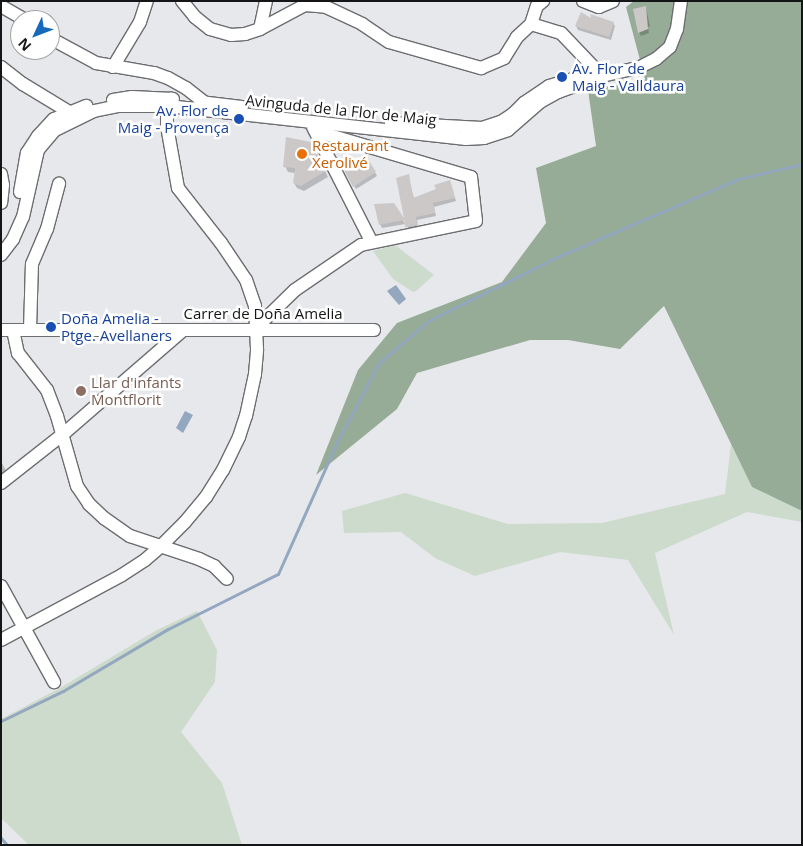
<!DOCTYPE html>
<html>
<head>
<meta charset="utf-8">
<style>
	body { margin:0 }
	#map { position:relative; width:803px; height:846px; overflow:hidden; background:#e7e8ec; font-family:"Open Sans",sans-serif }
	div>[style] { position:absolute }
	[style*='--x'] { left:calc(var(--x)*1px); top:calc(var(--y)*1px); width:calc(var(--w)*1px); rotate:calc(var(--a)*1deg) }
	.green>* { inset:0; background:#ccdbcc }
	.forest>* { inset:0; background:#96ac96 }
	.water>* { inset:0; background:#93a7be }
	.shadow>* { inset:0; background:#0003 }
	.stream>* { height:3px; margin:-1.5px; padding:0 1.5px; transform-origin:1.5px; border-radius:1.5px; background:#93a7be }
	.building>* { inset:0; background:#ccc8c7 }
	.roads { filter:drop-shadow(1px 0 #6c6d70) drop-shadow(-1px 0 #6c6d70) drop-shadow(0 1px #6c6d70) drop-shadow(0 -1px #6c6d70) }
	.minor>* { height:12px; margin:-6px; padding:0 6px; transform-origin:6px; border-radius:6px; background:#fff }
	.dots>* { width:14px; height:14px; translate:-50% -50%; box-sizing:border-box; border:2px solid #fff; border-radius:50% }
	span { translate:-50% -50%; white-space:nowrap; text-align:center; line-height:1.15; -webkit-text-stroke:5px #fff; paint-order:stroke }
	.transit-label { font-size:15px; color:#164399 }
	.left { translate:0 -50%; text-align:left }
	.right { translate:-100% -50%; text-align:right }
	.street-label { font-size:15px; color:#141516 }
	.food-label { font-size:15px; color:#c56008 }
	.education-label { font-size:15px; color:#785e54 }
	.frame { position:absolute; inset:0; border:2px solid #141516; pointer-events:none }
	.north { position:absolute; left:10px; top:10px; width:50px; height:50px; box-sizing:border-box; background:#fff; border:1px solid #a1a1a2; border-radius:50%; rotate:227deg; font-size:14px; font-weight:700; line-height:20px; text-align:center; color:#141516 }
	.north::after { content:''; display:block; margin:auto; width:18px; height:22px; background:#156bb9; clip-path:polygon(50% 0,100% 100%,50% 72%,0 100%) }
</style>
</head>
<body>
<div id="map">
	<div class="green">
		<i style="clip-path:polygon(395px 245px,434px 275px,416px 291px,413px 292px,393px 279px,373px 251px)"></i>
		<i style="clip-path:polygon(731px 444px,752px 487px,802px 511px,802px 522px,747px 512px,655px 553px,674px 635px,628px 560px,560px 552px,475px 576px,435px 558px,401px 532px,344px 533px,342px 511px,405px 493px,508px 524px,602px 523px,725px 494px)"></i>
		<i style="clip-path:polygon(197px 611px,217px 650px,215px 682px,181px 732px,222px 783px,242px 845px,29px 845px,1px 818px,1px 719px,60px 688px,155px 631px)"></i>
	</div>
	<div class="forest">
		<i style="clip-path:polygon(634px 1px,802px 1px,802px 511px,752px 487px,664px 306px,620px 349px,568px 340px,530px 340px,417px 373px,397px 409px,316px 475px,358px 370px,397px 323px,502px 282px,546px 223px,536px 168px,596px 146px,588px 90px,645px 79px,626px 7px)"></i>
	</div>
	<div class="water">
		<i style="clip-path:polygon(396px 285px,406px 299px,399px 305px,387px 291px)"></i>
		<i style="clip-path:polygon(185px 411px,193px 415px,183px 433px,176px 428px)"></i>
	</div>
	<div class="shadow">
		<i style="clip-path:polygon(646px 8px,650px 26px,648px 27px,649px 33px,641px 36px,639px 32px)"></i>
		<i style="clip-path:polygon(592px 21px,613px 23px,615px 26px,611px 40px,578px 30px,576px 26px)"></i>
		<i style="clip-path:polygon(314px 149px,328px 177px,304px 191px,297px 188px,294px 183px,295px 173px,288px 172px,285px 166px)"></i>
		<i style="clip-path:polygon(366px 157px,377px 176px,356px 189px,345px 170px)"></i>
		<i style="clip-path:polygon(408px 175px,414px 199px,437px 190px,450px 181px,456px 201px,434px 207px,436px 216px,417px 220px,418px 228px,408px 230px,398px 179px)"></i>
		<i style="clip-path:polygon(394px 204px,405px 224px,382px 228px,380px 224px)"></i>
		<i style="clip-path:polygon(1px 461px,9px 477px,1px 483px)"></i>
	</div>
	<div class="stream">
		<i style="--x:1;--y:721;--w:69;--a:-25.8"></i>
		<i style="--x:63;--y:691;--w:122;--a:-30.6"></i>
		<i style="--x:168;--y:629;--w:123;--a:-26.6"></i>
		<i style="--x:278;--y:574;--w:147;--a:-65.9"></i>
		<i style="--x:338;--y:440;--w:87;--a:-62"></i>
		<i style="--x:379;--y:363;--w:65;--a:-40.6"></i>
		<i style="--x:428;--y:321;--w:144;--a:-26.4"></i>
		<i style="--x:557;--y:257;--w:197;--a:-23.3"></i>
		<i style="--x:738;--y:179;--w:66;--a:-13.2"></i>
		<i style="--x:1;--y:838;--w:9;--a:49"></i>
	</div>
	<div class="building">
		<i style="clip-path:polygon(646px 6px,648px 29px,638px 33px,633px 9px)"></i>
		<i style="clip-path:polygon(581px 12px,591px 18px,590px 14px,614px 22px,609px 37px,575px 26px)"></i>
		<i style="clip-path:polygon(286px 137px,311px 142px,326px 171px,301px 186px,293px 183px,295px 168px,283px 167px)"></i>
		<i style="clip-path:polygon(366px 156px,376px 172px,353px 187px,344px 170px)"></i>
		<i style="clip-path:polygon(409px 174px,413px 198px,436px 189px,434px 185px,450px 180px,455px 198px,433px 203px,435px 213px,416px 217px,417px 225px,405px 227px,404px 220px,379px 225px,374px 204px,394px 203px,404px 218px,396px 178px)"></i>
	</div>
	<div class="roads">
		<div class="minor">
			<i style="--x:182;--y:1;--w:21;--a:51"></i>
			<i style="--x:195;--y:17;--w:19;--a:39"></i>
			<i style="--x:210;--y:29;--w:22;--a:16"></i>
			<i style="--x:231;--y:35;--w:14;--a:-4"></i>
			<i style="--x:245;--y:34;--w:16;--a:-18"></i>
			<i style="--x:260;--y:29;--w:51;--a:-28.1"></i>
			<i style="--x:305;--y:5;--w:21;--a:5"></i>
			<i style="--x:326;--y:7;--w:40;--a:25"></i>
			<i style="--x:362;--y:24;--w:32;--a:34"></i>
			<i style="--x:389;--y:42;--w:96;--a:15.8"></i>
			<i style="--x:481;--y:68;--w:25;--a:-23"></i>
			<i style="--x:504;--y:58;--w:25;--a:-58"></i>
			<i style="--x:517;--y:37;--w:19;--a:-43"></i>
			<i style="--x:531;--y:24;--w:31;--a:17"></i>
			<i style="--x:561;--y:33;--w:59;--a:46.4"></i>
			<i style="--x:583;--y:1;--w:17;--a:21"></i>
			<i style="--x:599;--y:7;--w:15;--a:-23"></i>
			<i style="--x:1;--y:6;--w:28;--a:30"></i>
			<i style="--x:531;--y:24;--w:19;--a:-72"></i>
			<i style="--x:537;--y:6;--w:8;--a:-40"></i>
			<i style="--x:260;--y:29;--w:29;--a:-78"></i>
			<i style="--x:50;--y:38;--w:52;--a:28.5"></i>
			<i style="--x:96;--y:63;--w:59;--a:9.8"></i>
			<i style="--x:154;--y:73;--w:15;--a:20"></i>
			<i style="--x:168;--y:78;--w:21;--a:29"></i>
			<i style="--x:186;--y:88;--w:28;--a:38"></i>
			<i style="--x:1;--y:67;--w:28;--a:38"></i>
			<i style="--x:23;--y:84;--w:60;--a:31.3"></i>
			<i style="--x:113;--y:67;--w:52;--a:-59"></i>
			<i style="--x:140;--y:22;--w:22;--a:-72"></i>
			<i style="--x:113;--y:100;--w:19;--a:-9"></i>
			<i style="--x:132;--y:97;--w:41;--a:2.8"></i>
			<i style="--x:200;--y:102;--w:42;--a:6.8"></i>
			<i style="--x:391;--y:123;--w:91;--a:3.1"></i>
			<i style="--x:482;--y:128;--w:20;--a:-18"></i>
			<i style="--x:501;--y:122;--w:14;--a:-34"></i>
			<i style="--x:513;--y:114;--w:16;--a:-45"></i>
			<i style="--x:524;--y:103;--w:30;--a:-34"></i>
			<i style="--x:549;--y:86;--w:36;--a:-16"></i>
			<i style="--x:313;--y:127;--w:128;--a:63"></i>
			<i style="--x:1;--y:174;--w:11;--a:80"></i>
			<i style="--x:3;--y:185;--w:18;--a:96"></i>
			<i style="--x:20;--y:192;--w:40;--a:-80"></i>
			<i style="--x:27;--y:153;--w:20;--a:-57"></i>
			<i style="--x:38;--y:136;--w:23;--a:-47"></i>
			<i style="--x:54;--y:119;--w:35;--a:-22"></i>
			<i style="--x:1;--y:255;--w:20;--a:-53"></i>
			<i style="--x:13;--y:239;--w:24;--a:-66"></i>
			<i style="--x:23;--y:217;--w:69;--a:-77.4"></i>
			<i style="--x:38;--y:150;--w:26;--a:-50"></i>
			<i style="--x:55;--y:130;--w:43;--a:-26"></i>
			<i style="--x:94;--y:111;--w:24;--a:-12"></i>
			<i style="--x:117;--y:106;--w:51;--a:0"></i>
			<i style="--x:168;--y:106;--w:300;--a:6.3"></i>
			<i style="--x:466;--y:139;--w:18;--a:-3"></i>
			<i style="--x:484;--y:138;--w:25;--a:-18"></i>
			<i style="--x:508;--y:130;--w:43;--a:-41.2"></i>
			<i style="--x:540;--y:102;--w:21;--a:-29"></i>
			<i style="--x:558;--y:92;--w:47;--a:-20"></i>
			<i style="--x:602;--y:76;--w:39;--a:-13"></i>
			<i style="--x:640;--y:67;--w:18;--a:-27"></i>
			<i style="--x:656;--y:59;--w:18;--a:-41"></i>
			<i style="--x:670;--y:47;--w:19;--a:-69"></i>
			<i style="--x:677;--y:29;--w:28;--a:-82"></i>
			<i style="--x:255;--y:329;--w:56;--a:-44.3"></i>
			<i style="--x:295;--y:290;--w:80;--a:-34.3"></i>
			<i style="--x:361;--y:245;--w:117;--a:-11.8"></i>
			<i style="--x:476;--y:221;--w:44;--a:-96.5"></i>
			<i style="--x:471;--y:177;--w:162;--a:-163.5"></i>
			<i style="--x:1;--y:330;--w:373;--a:0"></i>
			<i style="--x:13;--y:330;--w:24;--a:78"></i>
			<i style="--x:18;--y:353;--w:47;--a:51.9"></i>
			<i style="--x:47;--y:390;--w:28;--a:69"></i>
			<i style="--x:57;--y:416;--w:73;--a:74.1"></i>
			<i style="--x:77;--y:486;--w:22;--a:56"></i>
			<i style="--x:89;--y:504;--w:21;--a:43"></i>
			<i style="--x:104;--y:518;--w:32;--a:35"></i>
			<i style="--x:130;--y:536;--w:73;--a:18.4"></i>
			<i style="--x:199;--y:559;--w:17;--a:25"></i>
			<i style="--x:214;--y:566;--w:18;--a:45"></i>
			<i style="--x:30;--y:330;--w:66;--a:-88.3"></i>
			<i style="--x:32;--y:264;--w:38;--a:-67"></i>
			<i style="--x:47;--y:229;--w:47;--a:-75.1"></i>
			<i style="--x:1;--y:483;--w:78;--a:-38.2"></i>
			<i style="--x:62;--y:435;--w:159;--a:-40.9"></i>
			<i style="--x:1;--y:586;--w:110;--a:61.1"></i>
			<i style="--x:1;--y:640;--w:137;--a:-28.2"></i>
			<i style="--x:122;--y:575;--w:27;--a:-33"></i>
			<i style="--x:145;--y:560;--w:20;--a:-41"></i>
			<i style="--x:160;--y:547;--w:35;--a:-45"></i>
			<i style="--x:185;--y:522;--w:33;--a:-50"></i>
			<i style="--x:206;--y:497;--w:32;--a:-58"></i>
			<i style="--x:223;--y:470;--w:37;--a:-64"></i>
			<i style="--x:239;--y:437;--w:22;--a:-72"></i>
			<i style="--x:246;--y:416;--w:43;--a:-77.9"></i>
			<i style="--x:255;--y:374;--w:25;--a:-85"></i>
			<i style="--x:257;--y:349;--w:43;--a:-92.7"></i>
			<i style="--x:255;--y:306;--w:28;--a:-109"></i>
			<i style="--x:246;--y:280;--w:45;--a:-124"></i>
			<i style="--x:221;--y:243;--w:70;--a:-128"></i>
			<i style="--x:178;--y:188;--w:63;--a:-100.1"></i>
			<i style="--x:167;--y:126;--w:14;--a:-90"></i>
			<i style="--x:167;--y:112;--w:14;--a:-73"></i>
		</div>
	</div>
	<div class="dots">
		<i style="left:562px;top:77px;background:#1a4fb4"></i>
		<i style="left:239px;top:119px;background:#1a4fb4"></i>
		<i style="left:302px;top:154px;background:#e8710a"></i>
		<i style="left:51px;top:327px;background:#1a4fb4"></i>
		<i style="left:81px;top:391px;background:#8d6e63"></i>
	</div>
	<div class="transit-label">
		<span class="left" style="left:572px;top:77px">Av. Flor de<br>Maig - Valldaura</span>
		<span class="right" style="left:229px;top:119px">Av. Flor de<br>Maig - Provença</span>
		<span class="left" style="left:61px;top:327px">Doña Amelia -<br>Ptge. Avellaners</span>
	</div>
	<div class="street-label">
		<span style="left:341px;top:110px;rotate:6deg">Avinguda de la Flor de Maig</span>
		<span style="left:263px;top:314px">Carrer de Doña Amelia</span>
	</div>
	<div class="food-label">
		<span class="left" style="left:312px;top:154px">Restaurant<br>Xerolivé</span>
	</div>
	<div class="education-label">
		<span class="left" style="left:91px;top:391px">Llar d'infants<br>Montflorit</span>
	</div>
	<div class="frame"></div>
	<div class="north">N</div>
</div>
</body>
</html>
